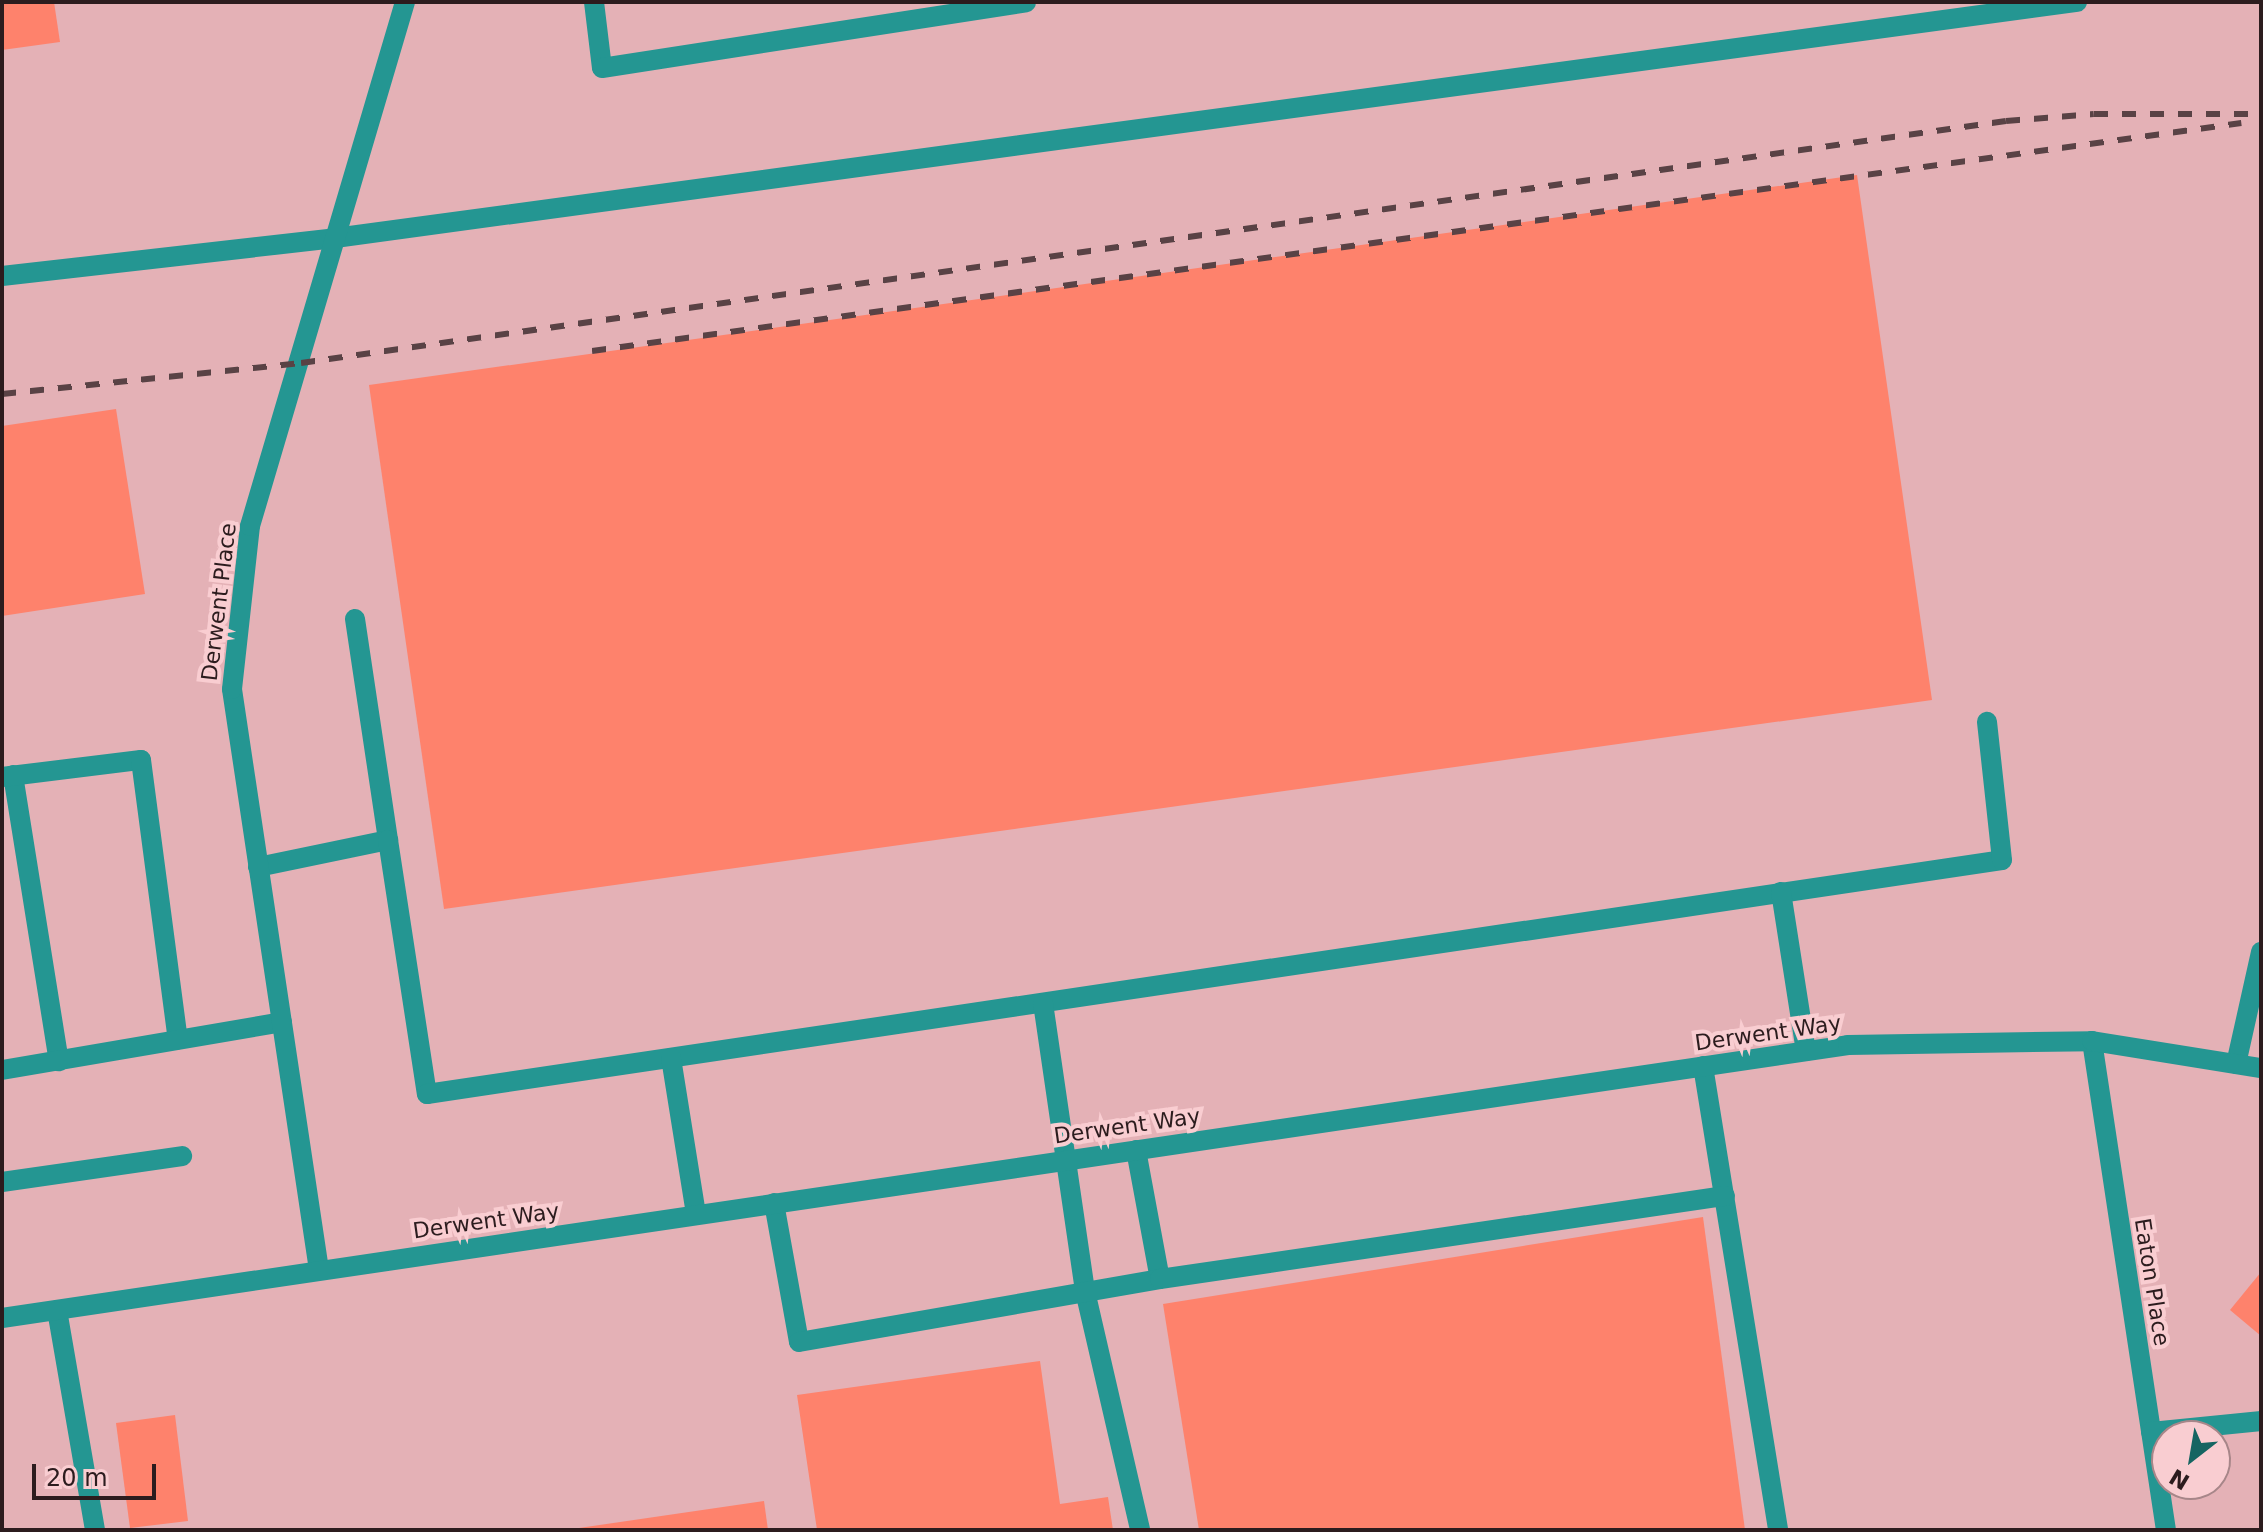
<!DOCTYPE html>
<html>
<head>
<meta charset="utf-8">
<style>
	body { margin:0 }
	#map { position:relative; width:2263px; height:1532px; overflow:hidden; background:#ecc0c5; font-family:"DejaVu Sans",sans-serif }
	div>[style] { position:absolute }
	[style*='--x'] { left:calc(var(--x)*1px); top:calc(var(--y)*1px); width:calc(var(--w)*1px); rotate:calc(var(--a)*1deg) }
	.built>* { inset:0; background:#e4b1b6 }
	.building>* { inset:0; background:#fe826c }
	.minor>* { height:20px; margin:-10px; padding:0 10px; transform-origin:10px; border-radius:10px; background:#249692 }
	.rail>* { height:6px; margin-top:-3px; transform-origin:0; background:repeating-linear-gradient(90deg,#594245 0 14px,transparent 0 28px) }
	span { translate:-50% -50%; white-space:nowrap; text-align:center; line-height:1.15; -webkit-text-stroke:8px #f9cdd1; paint-order:stroke }
	.street-label { font-size:22px; color:#2c1c1e }
	.frame { position:absolute; inset:0; border:4px solid #2c1c1e; pointer-events:none }
	.north { position:absolute; left:2151px; top:1420px; width:80px; height:80px; box-sizing:border-box; background:#f9cdd1; border:2px solid #a78689; border-radius:50%; rotate:211deg; font-size:22px; font-weight:700; line-height:32px; text-align:center; color:#2c1c1e }
	.north::after { content:''; display:block; margin:auto; width:28px; height:36px; background:#166562; clip-path:polygon(50% 0,100% 100%,50% 72%,0 100%) }
	.scale { position:absolute; left:32px; top:1464px; width:124px; height:36px; box-sizing:border-box; border:4px solid #2c1c1e; border-top:0; padding-left:10px; font-size:24px; line-height:28px; white-space:nowrap; color:#2c1c1e; -webkit-text-stroke:6px #f9cdd1; paint-order:stroke }
</style>
</head>
<body>
<div id="map">
	<div class="built">
		<i style="clip-path:polygon(evenodd,2px 2px,2261px 2px,2261px 1530px,2px 1530px,2px 2px,2167px 1436px,2215px 1436px,2215px 1484px,2167px 1484px,2167px 1436px)"></i>
	</div>
	<div class="building">
		<i style="clip-path:polygon(2px 2px,54px 2px,60px 42px,2px 50px)"></i>
		<i style="clip-path:polygon(1857px 175px,1932px 700px,444px 909px,369px 385px)"></i>
		<i style="clip-path:polygon(116px 409px,145px 594px,2px 616px,2px 426px)"></i>
		<i style="clip-path:polygon(1703px 1217px,1745px 1530px,1199px 1530px,1163px 1304px)"></i>
		<i style="clip-path:polygon(2261px 1272px,2261px 1336px,2230px 1310px)"></i>
		<i style="clip-path:polygon(1040px 1361px,1060px 1504px,1108px 1497px,1113px 1530px,817px 1530px,797px 1395px)"></i>
		<i style="clip-path:polygon(175px 1415px,188px 1521px,130px 1528px,116px 1423px)"></i>
		<i style="clip-path:polygon(764px 1501px,768px 1530px,580px 1530px,579px 1528px)"></i>
	</div>
	<div class="minor">
		<i style="--x:594;--y:2;--w:66;--a:83.1"></i>
		<i style="--x:602;--y:68;--w:429;--a:-8.8"></i>
		<i style="--x:2;--y:276;--w:335;--a:-6.5"></i>
		<i style="--x:335;--y:238;--w:1758;--a:-7.72"></i>
		<i style="--x:355;--y:619;--w:223;--a:81.5"></i>
		<i style="--x:13;--y:775;--w:290;--a:80.9"></i>
		<i style="--x:2;--y:777;--w:140;--a:-7"></i>
		<i style="--x:141;--y:760;--w:282;--a:82.5"></i>
		<i style="--x:258;--y:867;--w:133;--a:-11.7"></i>
		<i style="--x:388;--y:840;--w:257;--a:81.3"></i>
		<i style="--x:427;--y:1094;--w:1592;--a:-8.45"></i>
		<i style="--x:2002;--y:860;--w:139;--a:-96.2"></i>
		<i style="--x:1781;--y:892;--w:161;--a:81.1"></i>
		<i style="--x:1043;--y:1003;--w:291;--a:81.7"></i>
		<i style="--x:1085;--y:1291;--w:245;--a:77"></i>
		<i style="--x:2092;--y:1041;--w:495;--a:81.4"></i>
		<i style="--x:671;--y:1058;--w:158;--a:80.9"></i>
		<i style="--x:2236;--y:1064;--w:115;--a:-77.4"></i>
		<i style="--x:1703;--y:1066;--w:470;--a:80.8"></i>
		<i style="--x:2;--y:1070;--w:284;--a:-9.7"></i>
		<i style="--x:1136;--y:1150;--w:131;--a:79.5"></i>
		<i style="--x:2;--y:1182;--w:182;--a:-8.2"></i>
		<i style="--x:774;--y:1203;--w:141;--a:79.8"></i>
		<i style="--x:799;--y:1342;--w:366;--a:-9.9"></i>
		<i style="--x:1160;--y:1279;--w:571;--a:-8.36"></i>
		<i style="--x:319;--y:1270;--w:587;--a:-98.52"></i>
		<i style="--x:232;--y:689;--w:164;--a:-83.7"></i>
		<i style="--x:250;--y:526;--w:546;--a:-73.52"></i>
		<i style="--x:57;--y:1310;--w:223;--a:80.2"></i>
		<i style="--x:2;--y:1318;--w:1866;--a:-8.41"></i>
		<i style="--x:1848;--y:1045;--w:244;--a:-0.9"></i>
		<i style="--x:2092;--y:1041;--w:171;--a:9.1"></i>
		<i style="--x:2151;--y:1432;--w:111;--a:-5.7"></i>
	</div>
	<div class="rail">
		<i style="--x:592;--y:351;--w:1665;--a:-7.87"></i>
		<i style="--x:2;--y:394;--w:301;--a:-5.9"></i>
		<i style="--x:301;--y:363;--w:1722;--a:-8.08"></i>
		<i style="--x:2006;--y:121;--w:88;--a:-4.5"></i>
		<i style="--x:2094;--y:114;--w:167;--a:0"></i>
	</div>
	<div class="street-label">
		<span style="left:219px;top:602px;rotate:-83deg">Derwent Place</span>
		<span style="left:1768px;top:1033px;rotate:-8deg">Derwent Way</span>
		<span style="left:1127px;top:1126px;rotate:-8deg">Derwent Way</span>
		<span style="left:486px;top:1221px;rotate:-8deg">Derwent Way</span>
		<span style="left:2152px;top:1282px;rotate:81deg">Eaton Place</span>
	</div>
	<div class="frame"></div>
	<div class="north">N</div>
	<div class="scale">20 m</div>
</div>
</body>
</html>
